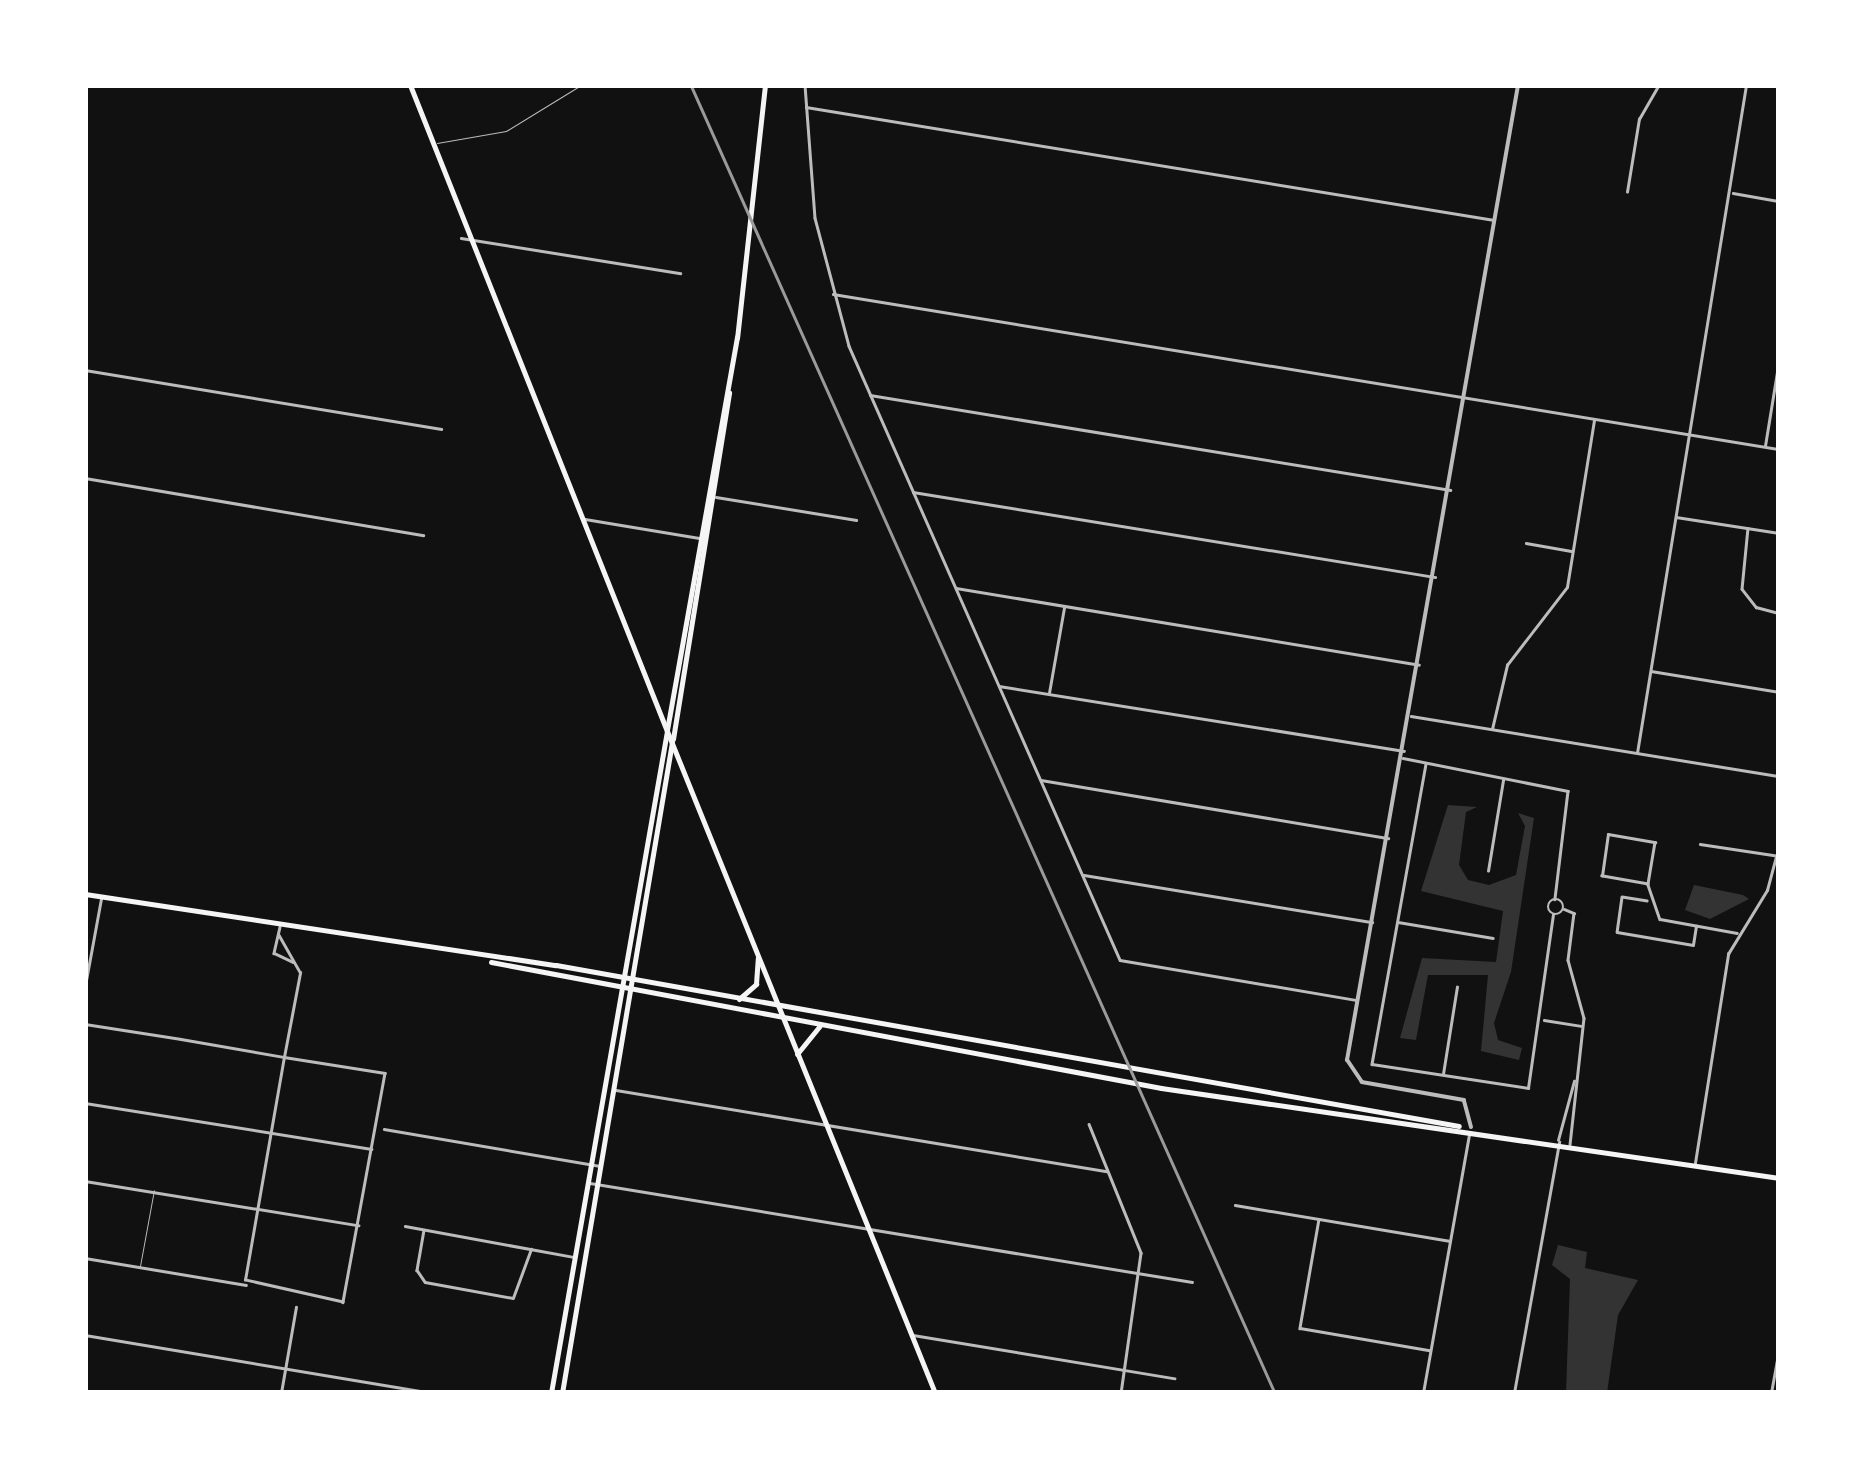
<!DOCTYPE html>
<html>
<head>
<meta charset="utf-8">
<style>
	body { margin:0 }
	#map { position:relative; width:1864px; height:1478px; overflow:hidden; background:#111; font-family:"Source Sans 3",sans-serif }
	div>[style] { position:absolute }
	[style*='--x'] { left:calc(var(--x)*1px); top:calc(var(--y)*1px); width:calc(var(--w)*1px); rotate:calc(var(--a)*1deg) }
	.water>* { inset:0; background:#333 }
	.service>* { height:1px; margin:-0.5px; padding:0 0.5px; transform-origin:0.5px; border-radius:0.5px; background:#bcbcbc }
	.minor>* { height:2.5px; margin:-1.25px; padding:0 1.25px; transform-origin:1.25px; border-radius:1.25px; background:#bcbcbc }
	.minor>.ring { margin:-1.25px; padding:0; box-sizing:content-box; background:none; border:2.5px solid #bcbcbc; border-radius:50% }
	.tertiary>* { height:4px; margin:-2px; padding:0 2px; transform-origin:2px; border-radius:2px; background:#bcbcbc }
	.secondary>* { height:5px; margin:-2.5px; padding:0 2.5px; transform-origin:2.5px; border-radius:2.5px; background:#f5f5f5 }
	.primary>* { height:5px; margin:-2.5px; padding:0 2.5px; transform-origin:2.5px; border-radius:2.5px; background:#f5f5f5 }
	.rail>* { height:2.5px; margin:-1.25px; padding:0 1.25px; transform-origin:1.25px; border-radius:1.25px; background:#9a9a9a }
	span { translate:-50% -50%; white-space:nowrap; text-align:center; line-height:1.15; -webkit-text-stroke:8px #fff; paint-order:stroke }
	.frame { position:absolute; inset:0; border:88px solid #fff; pointer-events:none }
</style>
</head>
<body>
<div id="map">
	<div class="water">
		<i style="clip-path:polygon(1448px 805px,1477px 807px,1466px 812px,1459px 865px,1468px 880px,1489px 885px,1516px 875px,1525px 826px,1518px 813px,1534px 818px,1511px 972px,1494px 1023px,1498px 1040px,1522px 1048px,1519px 1060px,1481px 1051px,1488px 975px,1428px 975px,1416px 1040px,1400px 1038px,1422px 958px,1496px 962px,1503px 911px,1421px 891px)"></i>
		<i style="clip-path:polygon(1694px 885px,1743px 895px,1749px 899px,1710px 919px,1685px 910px)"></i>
		<i style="clip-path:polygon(1558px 1245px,1587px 1252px,1585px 1268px,1638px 1280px,1618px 1315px,1607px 1393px,1566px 1393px,1570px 1279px,1552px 1265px)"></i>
	</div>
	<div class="service">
		<i style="--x:437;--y:143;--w:70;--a:-9.9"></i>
		<i style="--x:506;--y:131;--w:88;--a:-31.5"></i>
		<i style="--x:140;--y:1266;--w:77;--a:-79.6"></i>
	</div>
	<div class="minor">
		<i style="--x:805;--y:85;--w:133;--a:85.7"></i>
		<i style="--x:815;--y:218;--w:132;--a:75.1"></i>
		<i style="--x:849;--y:346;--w:671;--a:66.18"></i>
		<i style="--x:1120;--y:960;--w:240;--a:9.6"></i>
		<i style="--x:806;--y:107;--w:697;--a:9.33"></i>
		<i style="--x:1627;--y:192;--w:74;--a:-80.7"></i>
		<i style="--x:1639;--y:119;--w:39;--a:-60"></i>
		<i style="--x:1733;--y:193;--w:47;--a:9.9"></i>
		<i style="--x:461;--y:238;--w:222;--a:9.1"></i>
		<i style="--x:833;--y:294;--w:959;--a:9.31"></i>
		<i style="--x:85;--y:370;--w:361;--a:9.4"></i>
		<i style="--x:870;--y:395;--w:588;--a:9.3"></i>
		<i style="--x:1765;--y:446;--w:87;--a:-80.8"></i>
		<i style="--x:85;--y:478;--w:343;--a:9.6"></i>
		<i style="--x:913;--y:492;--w:529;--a:9.25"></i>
		<i style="--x:716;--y:497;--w:142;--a:9.3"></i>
		<i style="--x:1676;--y:517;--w:104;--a:8.8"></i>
		<i style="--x:585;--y:519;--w:117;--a:9.4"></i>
		<i style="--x:1748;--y:528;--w:61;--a:95.6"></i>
		<i style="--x:1742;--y:589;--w:23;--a:52"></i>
		<i style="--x:1756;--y:607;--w:24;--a:15"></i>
		<i style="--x:1526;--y:543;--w:47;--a:9.9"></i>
		<i style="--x:956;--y:588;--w:469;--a:9.4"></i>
		<i style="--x:1651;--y:671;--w:130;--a:9.3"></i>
		<i style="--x:999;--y:686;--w:410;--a:9.1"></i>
		<i style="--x:1049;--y:693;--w:86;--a:-80"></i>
		<i style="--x:1411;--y:716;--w:373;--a:9.3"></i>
		<i style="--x:1492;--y:729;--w:66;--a:-76.8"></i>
		<i style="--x:1507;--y:665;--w:98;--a:-52.4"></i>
		<i style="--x:1567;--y:587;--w:169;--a:-80.8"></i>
		<i style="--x:1637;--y:753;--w:677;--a:-80.73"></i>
		<i style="--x:1403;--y:758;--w:168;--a:11.3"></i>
		<i style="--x:1568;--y:791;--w:109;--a:96.9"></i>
		<i style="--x:1426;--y:764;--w:305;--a:100.2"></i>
		<i style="--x:1372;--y:1064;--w:158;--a:8.7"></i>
		<i style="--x:1528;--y:1088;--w:175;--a:-81.8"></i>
		<i style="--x:1041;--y:780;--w:352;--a:9.5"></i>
		<i style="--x:1608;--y:834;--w:48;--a:9.7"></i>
		<i style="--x:1655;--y:842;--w:43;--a:99.5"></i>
		<i style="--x:1648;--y:884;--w:47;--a:-170.1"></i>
		<i style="--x:1602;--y:876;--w:42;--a:-81.9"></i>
		<i style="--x:1700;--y:844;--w:80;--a:8.6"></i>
		<i style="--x:1488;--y:871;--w:92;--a:-80.6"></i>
		<i style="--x:1084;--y:875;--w:292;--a:9.3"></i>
		<i style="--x:1648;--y:885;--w:36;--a:71"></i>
		<i style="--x:1660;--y:919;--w:78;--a:10.3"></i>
		<i class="ring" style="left:1548px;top:899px;width:13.5px;height:13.5px"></i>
		<i style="--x:1647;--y:901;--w:25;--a:-171"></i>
		<i style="--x:1622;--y:897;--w:35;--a:98"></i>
		<i style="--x:1617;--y:932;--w:77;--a:9.7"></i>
		<i style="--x:1693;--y:945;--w:19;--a:-81"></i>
		<i style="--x:1564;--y:909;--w:11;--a:22"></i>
		<i style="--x:1574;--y:913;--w:47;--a:97.3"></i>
		<i style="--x:1568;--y:960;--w:60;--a:74.6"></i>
		<i style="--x:1584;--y:1018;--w:127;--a:96.3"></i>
		<i style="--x:1398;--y:922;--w:96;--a:9.6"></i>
		<i style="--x:280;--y:927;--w:27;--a:103"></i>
		<i style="--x:274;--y:953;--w:21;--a:25"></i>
		<i style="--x:85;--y:986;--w:88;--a:-79.6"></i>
		<i style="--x:1544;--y:1020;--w:37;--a:9"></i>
		<i style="--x:85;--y:1024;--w:97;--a:8.9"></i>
		<i style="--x:181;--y:1039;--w:105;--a:9.9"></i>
		<i style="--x:284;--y:1057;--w:102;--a:9"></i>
		<i style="--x:385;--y:1073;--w:233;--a:100.4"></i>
		<i style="--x:343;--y:1302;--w:100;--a:-167.3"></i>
		<i style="--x:245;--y:1280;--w:226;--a:-80.1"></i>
		<i style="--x:284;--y:1057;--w:86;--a:-79.2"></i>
		<i style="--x:300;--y:973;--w:43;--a:-119.6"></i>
		<i style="--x:1443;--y:1074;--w:88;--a:-80.9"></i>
		<i style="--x:616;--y:1090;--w:497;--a:9.4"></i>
		<i style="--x:85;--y:1103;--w:290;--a:9.1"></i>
		<i style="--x:1089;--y:1124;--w:139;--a:68"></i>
		<i style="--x:1141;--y:1253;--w:141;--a:98.1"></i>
		<i style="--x:384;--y:1129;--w:219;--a:9.7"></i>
		<i style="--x:1558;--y:1140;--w:61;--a:-74.8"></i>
		<i style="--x:1695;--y:1163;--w:212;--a:-81"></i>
		<i style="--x:1728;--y:954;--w:75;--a:-58.6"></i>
		<i style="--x:1767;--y:890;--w:35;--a:-75"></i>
		<i style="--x:85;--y:1181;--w:277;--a:9.2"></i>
		<i style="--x:590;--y:1183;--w:610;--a:9.34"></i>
		<i style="--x:1235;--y:1205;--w:218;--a:9.5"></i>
		<i style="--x:1319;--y:1219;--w:111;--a:99.9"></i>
		<i style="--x:1300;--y:1328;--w:131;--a:9.7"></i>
		<i style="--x:405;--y:1226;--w:172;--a:10.4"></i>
		<i style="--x:424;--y:1230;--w:41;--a:99.9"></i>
		<i style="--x:417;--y:1270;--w:14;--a:56"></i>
		<i style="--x:425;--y:1282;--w:89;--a:10.3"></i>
		<i style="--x:513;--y:1298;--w:52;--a:-69.8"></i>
		<i style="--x:85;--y:1258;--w:163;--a:9.5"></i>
		<i style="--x:85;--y:1335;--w:350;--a:9.5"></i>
		<i style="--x:913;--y:1335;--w:265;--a:9.4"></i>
		<i style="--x:281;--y:1393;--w:87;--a:-80.1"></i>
		<i style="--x:1423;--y:1393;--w:263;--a:-79.9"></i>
		<i style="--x:1514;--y:1393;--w:255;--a:-79.8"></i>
		<i style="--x:1771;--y:1393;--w:45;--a:-79.7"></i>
	</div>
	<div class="tertiary">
		<i style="--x:1471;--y:1127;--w:28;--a:-105"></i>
		<i style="--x:1464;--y:1100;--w:104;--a:-170"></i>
		<i style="--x:1362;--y:1082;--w:27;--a:-124"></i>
		<i style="--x:1347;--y:1060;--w:990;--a:-80.05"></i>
	</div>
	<div class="secondary">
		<i style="--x:410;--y:85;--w:695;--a:68.31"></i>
		<i style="--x:667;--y:731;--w:672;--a:99.94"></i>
		<i style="--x:562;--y:1393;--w:660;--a:-80.41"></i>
	</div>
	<div class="primary">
		<i style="--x:765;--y:85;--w:254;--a:96.3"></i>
		<i style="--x:737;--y:337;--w:400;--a:100.1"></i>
		<i style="--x:667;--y:731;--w:714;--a:67.96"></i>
		<i style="--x:673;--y:739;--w:351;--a:-80.8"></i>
		<i style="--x:85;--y:894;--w:476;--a:8.6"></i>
		<i style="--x:556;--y:965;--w:917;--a:10.11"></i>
		<i style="--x:491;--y:962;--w:682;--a:10.65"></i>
		<i style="--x:1161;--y:1088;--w:625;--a:8.29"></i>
		<i style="--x:739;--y:999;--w:23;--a:-41"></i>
		<i style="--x:756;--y:984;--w:26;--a:-86"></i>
		<i style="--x:797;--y:1054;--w:36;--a:-51"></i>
	</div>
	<div class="rail">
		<i style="--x:691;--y:85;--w:1432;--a:65.94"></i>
	</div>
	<div class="frame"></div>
</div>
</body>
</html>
